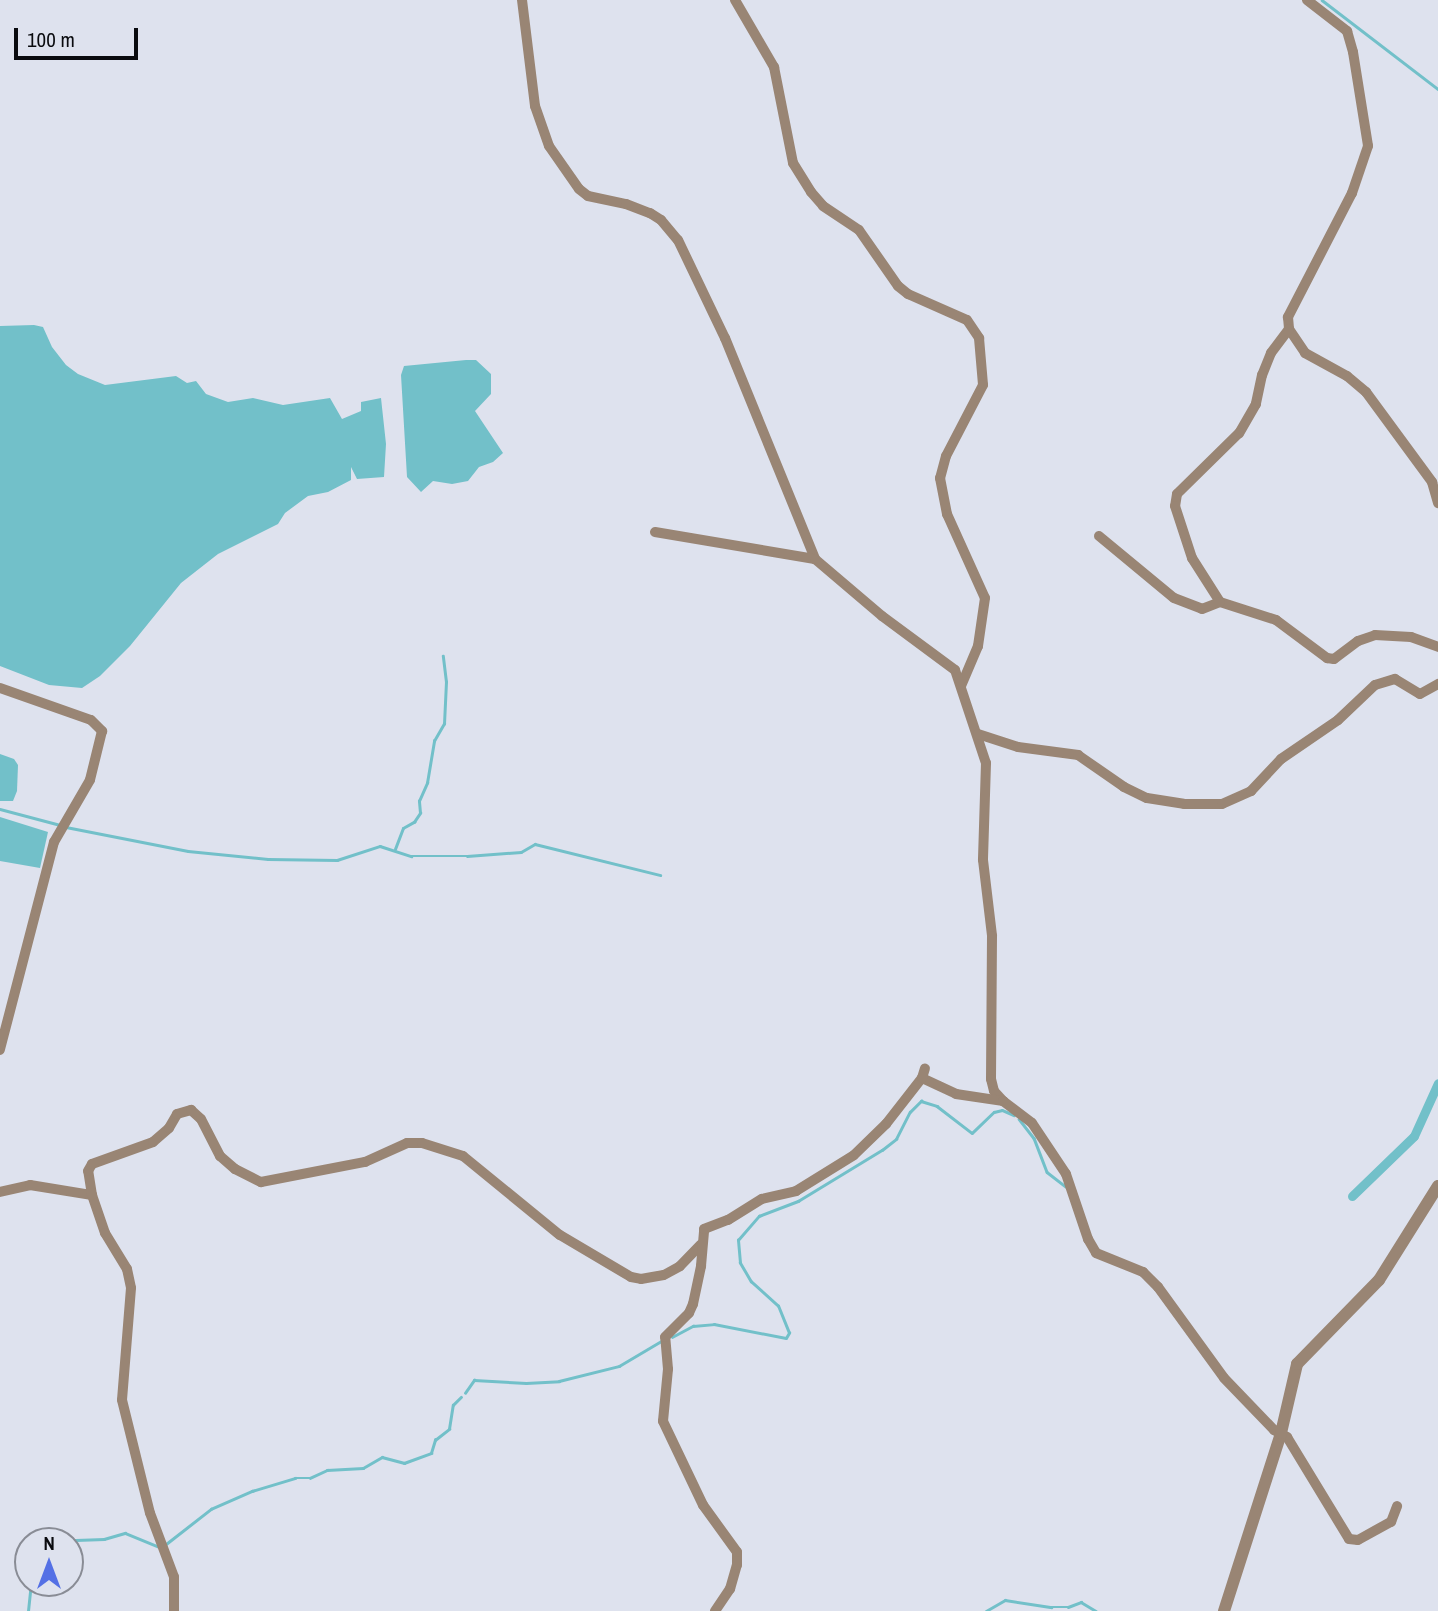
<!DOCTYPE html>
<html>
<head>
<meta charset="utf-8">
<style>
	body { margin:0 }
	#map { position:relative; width:1438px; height:1611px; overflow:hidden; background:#dee2ee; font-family:"Archivo Narrow",sans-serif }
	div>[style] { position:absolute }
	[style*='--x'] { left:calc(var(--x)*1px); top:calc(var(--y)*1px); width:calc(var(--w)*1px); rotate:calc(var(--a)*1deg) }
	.water>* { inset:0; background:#72c0c9 }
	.stream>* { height:2.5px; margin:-1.25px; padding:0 1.25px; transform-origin:1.25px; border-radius:1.25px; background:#72c0c9 }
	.canal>* { height:9px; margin:-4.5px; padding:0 4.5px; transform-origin:4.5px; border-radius:4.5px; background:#72c0c9 }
	.minor>* { height:10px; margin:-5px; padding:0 5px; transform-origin:5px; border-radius:5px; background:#998574 }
	.tertiary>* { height:12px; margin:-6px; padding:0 6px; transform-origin:6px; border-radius:6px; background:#998574 }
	span { translate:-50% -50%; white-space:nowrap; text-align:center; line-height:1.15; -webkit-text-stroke:5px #dee2ee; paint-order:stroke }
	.north { position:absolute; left:14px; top:1527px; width:70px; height:70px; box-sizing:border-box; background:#dee2ee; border:2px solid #898c95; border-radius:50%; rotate:0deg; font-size:19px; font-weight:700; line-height:28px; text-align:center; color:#0a0b0f }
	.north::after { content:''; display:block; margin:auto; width:24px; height:32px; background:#5470e5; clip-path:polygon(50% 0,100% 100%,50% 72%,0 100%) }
	.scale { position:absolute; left:14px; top:28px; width:124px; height:32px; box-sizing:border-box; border:4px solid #0a0b0f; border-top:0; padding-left:9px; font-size:21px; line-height:24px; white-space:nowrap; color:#0a0b0f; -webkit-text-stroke:5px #dee2ee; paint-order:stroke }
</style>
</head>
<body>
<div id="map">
	<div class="water">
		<i style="clip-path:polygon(34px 325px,43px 327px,52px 347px,66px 365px,78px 374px,105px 385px,176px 376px,187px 383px,196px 381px,206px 394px,228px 402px,253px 398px,283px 405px,330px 398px,342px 419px,361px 411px,361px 402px,381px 398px,386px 444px,384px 477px,357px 479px,351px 467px,351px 480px,328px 492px,308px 496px,285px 513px,278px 524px,218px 554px,181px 583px,130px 646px,100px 676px,82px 688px,49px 685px,0 666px,0 326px)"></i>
		<i style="clip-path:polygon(466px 360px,476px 360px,491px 374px,491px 394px,475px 411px,503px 453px,493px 462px,479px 467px,468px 481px,452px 484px,433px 481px,421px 492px,407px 477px,401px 375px,404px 366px)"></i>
		<i style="clip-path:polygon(0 754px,14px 759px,18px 765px,17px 791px,13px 801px,0 801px)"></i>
		<i style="clip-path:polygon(0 817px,48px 832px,40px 868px,0 861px)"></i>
	</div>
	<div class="stream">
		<i style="--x:1322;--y:0;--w:146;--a:37.5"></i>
		<i style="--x:0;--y:809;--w:62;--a:14.9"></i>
		<i style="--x:66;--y:827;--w:124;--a:11.1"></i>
		<i style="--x:188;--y:851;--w:80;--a:5.7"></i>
		<i style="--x:268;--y:859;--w:69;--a:0.8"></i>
		<i style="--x:337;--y:860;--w:45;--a:-18"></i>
		<i style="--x:380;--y:846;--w:33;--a:18"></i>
		<i style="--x:411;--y:856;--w:56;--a:0"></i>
		<i style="--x:467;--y:856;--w:54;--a:-4.2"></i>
		<i style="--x:521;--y:852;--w:16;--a:-30"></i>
		<i style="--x:535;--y:844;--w:129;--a:13.9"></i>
		<i style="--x:395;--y:849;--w:22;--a:-69"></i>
		<i style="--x:403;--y:828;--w:13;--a:-29"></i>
		<i style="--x:414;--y:822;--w:11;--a:-56"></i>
		<i style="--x:420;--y:813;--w:12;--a:-95"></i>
		<i style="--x:419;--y:801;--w:20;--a:-66"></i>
		<i style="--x:427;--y:783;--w:43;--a:-80.5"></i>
		<i style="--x:434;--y:741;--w:20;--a:-60"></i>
		<i style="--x:444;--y:724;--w:42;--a:-87.3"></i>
		<i style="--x:446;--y:682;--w:26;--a:-97"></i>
		<i style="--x:1019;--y:1119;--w:24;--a:52"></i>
		<i style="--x:1034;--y:1138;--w:36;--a:69"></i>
		<i style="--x:1047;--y:1172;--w:23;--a:38"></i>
		<i style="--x:672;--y:1337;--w:24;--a:-28"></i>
		<i style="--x:693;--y:1326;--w:21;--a:-5"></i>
		<i style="--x:714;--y:1324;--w:73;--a:11"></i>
		<i style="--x:786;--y:1338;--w:6;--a:-59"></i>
		<i style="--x:789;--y:1333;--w:29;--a:-112"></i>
		<i style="--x:778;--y:1306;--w:36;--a:-138"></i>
		<i style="--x:751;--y:1282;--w:22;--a:-120"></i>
		<i style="--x:740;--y:1263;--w:23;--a:-95"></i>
		<i style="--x:738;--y:1240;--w:32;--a:-49"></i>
		<i style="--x:759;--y:1216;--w:42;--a:-21"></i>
		<i style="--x:798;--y:1201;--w:98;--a:-31.3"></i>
		<i style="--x:882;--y:1150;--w:18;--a:-38"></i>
		<i style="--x:896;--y:1139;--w:30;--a:-63"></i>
		<i style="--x:910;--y:1112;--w:16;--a:-45"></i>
		<i style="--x:921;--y:1101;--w:17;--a:17"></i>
		<i style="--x:937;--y:1106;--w:44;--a:37.6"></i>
		<i style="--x:972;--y:1133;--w:30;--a:-44"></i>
		<i style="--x:994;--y:1112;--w:8;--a:-14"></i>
		<i style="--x:1002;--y:1110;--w:13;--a:23"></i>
		<i style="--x:465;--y:1393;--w:16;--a:-55"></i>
		<i style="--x:474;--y:1380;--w:52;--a:3.3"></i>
		<i style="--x:526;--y:1383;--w:33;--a:-3"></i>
		<i style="--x:559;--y:1381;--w:62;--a:-14"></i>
		<i style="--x:619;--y:1366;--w:51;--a:-30.6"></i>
		<i style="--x:47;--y:1541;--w:57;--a:-2"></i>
		<i style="--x:104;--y:1539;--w:22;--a:-16"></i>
		<i style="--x:125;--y:1533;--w:35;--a:22"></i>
		<i style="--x:166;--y:1544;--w:57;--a:-37.9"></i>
		<i style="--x:211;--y:1509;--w:45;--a:-23.7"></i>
		<i style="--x:252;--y:1491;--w:45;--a:-16.8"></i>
		<i style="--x:295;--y:1478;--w:15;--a:0"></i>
		<i style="--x:310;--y:1478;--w:19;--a:-25"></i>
		<i style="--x:327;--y:1470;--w:36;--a:-3"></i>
		<i style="--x:363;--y:1468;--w:22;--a:-30"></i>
		<i style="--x:382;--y:1457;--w:23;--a:15"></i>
		<i style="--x:404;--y:1463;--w:29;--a:-20"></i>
		<i style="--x:431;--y:1453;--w:14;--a:-73"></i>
		<i style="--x:435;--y:1440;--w:18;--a:-38"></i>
		<i style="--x:449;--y:1429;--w:24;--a:-81"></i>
		<i style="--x:453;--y:1405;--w:11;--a:-45"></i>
		<i style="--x:28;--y:1611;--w:28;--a:-84"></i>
		<i style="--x:986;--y:1611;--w:22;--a:-30"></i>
		<i style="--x:1005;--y:1600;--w:47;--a:8.7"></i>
		<i style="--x:1051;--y:1607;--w:17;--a:0"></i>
		<i style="--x:1068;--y:1607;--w:14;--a:-21"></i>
		<i style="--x:1081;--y:1602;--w:17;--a:31"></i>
	</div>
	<div class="canal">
		<i style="--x:1352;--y:1196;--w:86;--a:-44.1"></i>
		<i style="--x:1414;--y:1136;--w:58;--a:-65.6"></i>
	</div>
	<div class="minor">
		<i style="--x:522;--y:0;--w:107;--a:83"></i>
		<i style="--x:535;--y:106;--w:42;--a:70.7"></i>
		<i style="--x:549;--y:146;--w:52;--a:55.1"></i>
		<i style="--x:579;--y:189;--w:11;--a:38"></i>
		<i style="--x:588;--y:196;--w:39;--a:12"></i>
		<i style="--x:626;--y:204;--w:26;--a:21"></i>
		<i style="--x:650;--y:213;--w:13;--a:32"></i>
		<i style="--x:661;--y:220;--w:26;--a:50"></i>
		<i style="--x:678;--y:240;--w:109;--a:64.4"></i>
		<i style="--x:725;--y:338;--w:239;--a:67.8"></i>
		<i style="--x:735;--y:0;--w:78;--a:59.8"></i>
		<i style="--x:774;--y:67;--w:98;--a:78.8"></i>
		<i style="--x:793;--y:163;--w:34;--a:58"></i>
		<i style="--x:811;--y:192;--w:18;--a:49"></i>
		<i style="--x:823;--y:206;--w:43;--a:33.7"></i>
		<i style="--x:859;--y:230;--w:68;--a:55.1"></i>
		<i style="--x:898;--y:286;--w:13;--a:39"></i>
		<i style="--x:908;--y:294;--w:64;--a:23.8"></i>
		<i style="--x:967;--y:320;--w:22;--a:56"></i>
		<i style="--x:979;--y:338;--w:47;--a:85.1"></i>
		<i style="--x:983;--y:385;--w:80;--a:117.5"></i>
		<i style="--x:946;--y:456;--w:23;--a:105"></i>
		<i style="--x:940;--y:478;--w:37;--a:79"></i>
		<i style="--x:947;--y:514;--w:92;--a:65.7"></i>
		<i style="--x:985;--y:598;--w:49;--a:98.3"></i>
		<i style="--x:978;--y:646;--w:43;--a:113"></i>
		<i style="--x:1307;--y:0;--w:51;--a:37.8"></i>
		<i style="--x:1347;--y:31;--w:22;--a:74"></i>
		<i style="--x:1353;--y:52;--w:95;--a:80.9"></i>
		<i style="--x:1368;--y:146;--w:50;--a:108.8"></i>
		<i style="--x:1352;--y:193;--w:140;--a:117.3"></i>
		<i style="--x:1288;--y:317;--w:12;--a:85"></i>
		<i style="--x:1289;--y:329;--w:29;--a:56"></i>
		<i style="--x:1305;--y:353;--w:48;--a:28.7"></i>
		<i style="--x:1347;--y:376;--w:25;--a:40"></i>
		<i style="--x:1366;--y:392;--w:112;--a:53.7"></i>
		<i style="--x:1432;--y:482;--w:22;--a:74"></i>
		<i style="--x:1289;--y:329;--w:30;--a:127"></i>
		<i style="--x:1271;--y:353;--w:24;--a:112"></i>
		<i style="--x:1262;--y:375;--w:30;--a:102"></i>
		<i style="--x:1256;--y:404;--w:34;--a:120"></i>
		<i style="--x:1239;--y:433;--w:87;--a:135.5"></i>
		<i style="--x:1177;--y:494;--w:12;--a:99"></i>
		<i style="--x:1175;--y:506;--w:55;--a:71.9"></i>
		<i style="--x:1192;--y:558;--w:52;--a:57.5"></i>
		<i style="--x:1220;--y:602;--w:59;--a:17.8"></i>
		<i style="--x:1276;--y:620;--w:64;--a:36.7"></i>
		<i style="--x:1327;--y:658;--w:7;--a:8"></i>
		<i style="--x:1334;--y:659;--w:30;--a:-37"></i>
		<i style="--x:1358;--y:641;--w:18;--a:-19"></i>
		<i style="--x:1375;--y:635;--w:36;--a:3"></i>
		<i style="--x:1411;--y:637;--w:29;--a:20"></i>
		<i style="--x:655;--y:532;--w:162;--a:9.6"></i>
		<i style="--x:815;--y:559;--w:88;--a:40.4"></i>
		<i style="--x:882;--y:616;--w:91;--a:36.5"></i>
		<i style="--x:955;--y:670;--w:98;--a:71.6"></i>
		<i style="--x:986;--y:763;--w:97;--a:91.8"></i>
		<i style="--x:983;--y:860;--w:77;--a:83.2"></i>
		<i style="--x:992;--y:936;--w:143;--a:90.4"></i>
		<i style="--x:991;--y:1079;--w:12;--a:76"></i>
		<i style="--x:994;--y:1091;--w:13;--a:48"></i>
		<i style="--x:1099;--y:536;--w:97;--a:39.6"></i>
		<i style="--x:1174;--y:598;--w:30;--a:21"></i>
		<i style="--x:1202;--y:609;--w:19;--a:-21"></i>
		<i style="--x:0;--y:688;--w:96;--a:19.4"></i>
		<i style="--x:91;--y:720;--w:16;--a:45"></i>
		<i style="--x:102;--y:731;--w:50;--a:103.8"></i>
		<i style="--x:90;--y:780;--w:72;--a:120.1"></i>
		<i style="--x:54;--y:842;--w:215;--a:104.6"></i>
		<i style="--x:978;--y:734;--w:42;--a:18"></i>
		<i style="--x:1018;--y:747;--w:61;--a:7.6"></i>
		<i style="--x:1078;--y:755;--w:56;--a:34.8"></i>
		<i style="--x:1124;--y:787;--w:25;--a:26"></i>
		<i style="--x:1147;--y:798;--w:37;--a:9"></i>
		<i style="--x:1184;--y:804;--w:38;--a:0"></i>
		<i style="--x:1222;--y:804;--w:32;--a:-24"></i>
		<i style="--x:1251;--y:791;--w:44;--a:-46.8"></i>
		<i style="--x:1281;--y:759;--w:69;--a:-34.4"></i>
		<i style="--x:1338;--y:720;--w:51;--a:-43.4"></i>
		<i style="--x:1375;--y:685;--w:21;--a:-17"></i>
		<i style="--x:1395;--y:679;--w:29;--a:31"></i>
		<i style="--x:1420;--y:694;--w:21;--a:-29"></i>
		<i style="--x:922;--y:1078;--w:38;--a:25"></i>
		<i style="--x:956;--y:1094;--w:48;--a:8.5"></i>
		<i style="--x:1003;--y:1101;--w:36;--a:37"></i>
		<i style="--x:1032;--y:1123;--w:61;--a:56.3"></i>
		<i style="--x:1066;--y:1174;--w:69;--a:71.3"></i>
		<i style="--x:1088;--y:1239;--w:16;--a:60"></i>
		<i style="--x:1096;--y:1253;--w:51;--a:22"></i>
		<i style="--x:1143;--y:1272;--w:21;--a:45"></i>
		<i style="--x:1158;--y:1287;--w:112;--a:54"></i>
		<i style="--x:1224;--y:1378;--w:72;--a:46.1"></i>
		<i style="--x:1274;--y:1430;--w:15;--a:28"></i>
		<i style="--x:1287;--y:1437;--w:119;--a:58.7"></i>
		<i style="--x:1349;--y:1539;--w:9;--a:6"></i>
		<i style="--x:1358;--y:1540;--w:38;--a:-29"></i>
		<i style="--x:1391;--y:1522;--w:17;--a:-69"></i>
		<i style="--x:0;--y:1192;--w:31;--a:-13"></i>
		<i style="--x:30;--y:1185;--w:63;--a:9.2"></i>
		<i style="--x:92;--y:1195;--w:40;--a:71.1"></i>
		<i style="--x:105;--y:1233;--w:42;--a:58.6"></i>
		<i style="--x:127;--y:1269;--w:19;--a:78"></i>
		<i style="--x:131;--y:1288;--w:112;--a:94.6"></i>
		<i style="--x:122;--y:1400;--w:116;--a:76.1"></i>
		<i style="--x:150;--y:1513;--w:68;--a:69.4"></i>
		<i style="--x:174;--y:1577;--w:34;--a:90"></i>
		<i style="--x:92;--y:1195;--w:24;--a:-99"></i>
		<i style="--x:88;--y:1171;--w:8;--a:-60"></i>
		<i style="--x:92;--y:1164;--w:65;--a:-19.8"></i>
		<i style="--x:153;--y:1142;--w:21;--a:-41"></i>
		<i style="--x:169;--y:1128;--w:16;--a:-60"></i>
		<i style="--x:177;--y:1114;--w:15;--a:-16"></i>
		<i style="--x:191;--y:1110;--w:13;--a:42"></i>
		<i style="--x:201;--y:1119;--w:42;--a:62.8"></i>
		<i style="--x:220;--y:1156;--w:20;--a:41"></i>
		<i style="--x:235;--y:1169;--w:29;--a:27"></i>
		<i style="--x:261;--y:1182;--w:106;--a:-10.9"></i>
		<i style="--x:365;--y:1162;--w:46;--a:-24.3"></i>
		<i style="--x:407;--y:1143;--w:15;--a:0"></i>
		<i style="--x:422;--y:1143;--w:43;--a:17.6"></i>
		<i style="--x:463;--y:1156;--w:125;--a:39.2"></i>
		<i style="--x:560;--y:1235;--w:82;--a:30.6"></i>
		<i style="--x:631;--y:1277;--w:10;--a:11"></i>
		<i style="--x:641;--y:1279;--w:23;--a:-10"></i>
		<i style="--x:664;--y:1275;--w:18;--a:-29"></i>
		<i style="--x:680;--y:1266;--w:30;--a:-46"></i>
		<i style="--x:715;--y:1611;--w:27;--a:-56"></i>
		<i style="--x:730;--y:1589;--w:25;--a:-74"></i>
		<i style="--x:737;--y:1565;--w:13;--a:-90"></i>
		<i style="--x:737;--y:1552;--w:58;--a:-125.9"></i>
		<i style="--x:703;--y:1505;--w:93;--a:-115.5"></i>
		<i style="--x:663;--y:1421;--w:52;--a:-84.5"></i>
		<i style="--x:668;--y:1369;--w:32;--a:-95"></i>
		<i style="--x:665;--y:1337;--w:34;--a:-45"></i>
		<i style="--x:689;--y:1313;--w:10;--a:-66"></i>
		<i style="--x:693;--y:1304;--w:39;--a:-78"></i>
		<i style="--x:701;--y:1266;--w:37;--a:-85"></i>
		<i style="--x:704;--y:1229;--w:26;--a:-21"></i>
		<i style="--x:728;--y:1220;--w:40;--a:-32"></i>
		<i style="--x:762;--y:1199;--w:35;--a:-13"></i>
		<i style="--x:796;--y:1191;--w:68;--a:-31.8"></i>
		<i style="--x:854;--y:1155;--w:45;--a:-44.1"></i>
		<i style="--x:886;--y:1124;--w:58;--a:-52"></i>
		<i style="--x:922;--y:1078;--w:10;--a:-73"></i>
	</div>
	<div class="tertiary">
		<i style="--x:1224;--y:1611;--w:187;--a:-72.2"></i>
		<i style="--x:1281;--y:1433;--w:71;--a:-76.9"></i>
		<i style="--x:1297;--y:1364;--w:117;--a:-45.7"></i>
		<i style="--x:1379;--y:1280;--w:111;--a:-57.9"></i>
	</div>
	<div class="north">N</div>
	<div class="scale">100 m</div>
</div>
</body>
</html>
